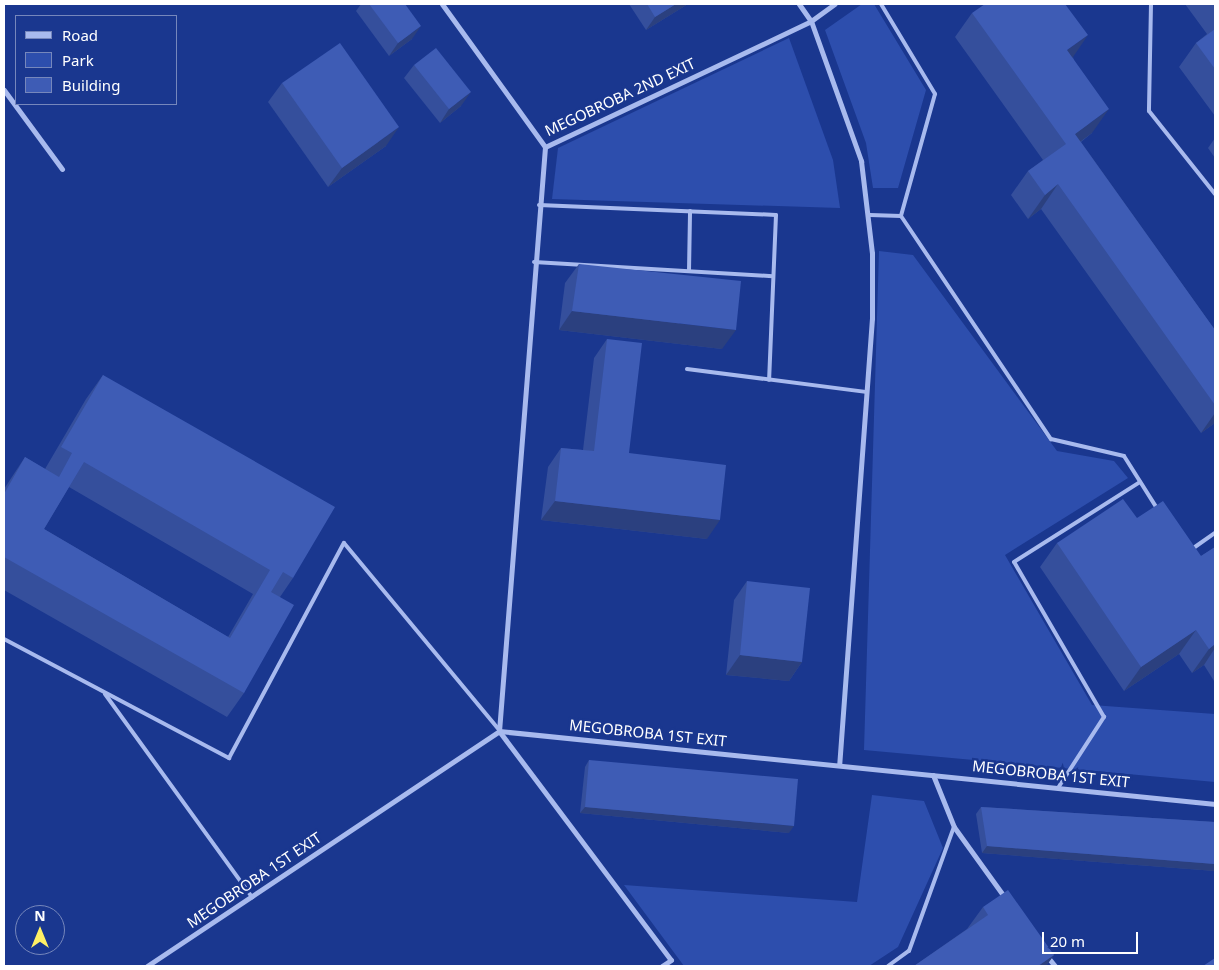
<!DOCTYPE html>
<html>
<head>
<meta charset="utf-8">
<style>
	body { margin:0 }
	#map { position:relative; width:1219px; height:970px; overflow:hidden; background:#1a378f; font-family:"Noto Sans",sans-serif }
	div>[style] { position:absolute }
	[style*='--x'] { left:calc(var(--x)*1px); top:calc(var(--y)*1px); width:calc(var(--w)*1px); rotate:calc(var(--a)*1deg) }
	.green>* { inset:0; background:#2d4ead }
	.service>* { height:4px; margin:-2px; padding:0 2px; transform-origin:2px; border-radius:2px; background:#a8baee }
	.minor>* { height:5px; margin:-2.5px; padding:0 2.5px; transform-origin:2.5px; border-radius:2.5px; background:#a8baee }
	.wall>* { inset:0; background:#354f9c }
	.shaded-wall>* { inset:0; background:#2b407f }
	.building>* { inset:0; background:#3e5cb5 }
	span { translate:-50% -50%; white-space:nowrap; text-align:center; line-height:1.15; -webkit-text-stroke:5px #1a378f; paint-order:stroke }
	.street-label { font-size:15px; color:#fff }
	.frame { position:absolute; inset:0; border:5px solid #fff; pointer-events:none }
	.legend { position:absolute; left:15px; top:15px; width:162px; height:90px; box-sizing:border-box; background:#1a378f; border:1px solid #7687bc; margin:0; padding:6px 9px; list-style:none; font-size:15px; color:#fff }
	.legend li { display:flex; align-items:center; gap:10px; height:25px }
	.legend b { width:25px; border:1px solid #7687bc }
	.north { position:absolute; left:15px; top:905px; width:50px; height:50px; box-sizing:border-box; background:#1a378f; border:1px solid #7687bc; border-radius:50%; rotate:0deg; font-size:14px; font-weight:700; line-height:20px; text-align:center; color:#fff }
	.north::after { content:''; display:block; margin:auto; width:18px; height:22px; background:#fff065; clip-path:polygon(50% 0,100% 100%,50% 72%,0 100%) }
	.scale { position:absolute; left:1042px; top:932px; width:96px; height:22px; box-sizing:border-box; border:2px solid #fff; border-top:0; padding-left:6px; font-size:15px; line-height:18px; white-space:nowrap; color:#fff; -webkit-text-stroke:4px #1a378f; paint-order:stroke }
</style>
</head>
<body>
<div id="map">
	<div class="green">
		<i style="clip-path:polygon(862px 4px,874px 4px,926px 90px,898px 188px,873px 188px,866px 143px,825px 30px)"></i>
		<i style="clip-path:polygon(789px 38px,833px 160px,840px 208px,552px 199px,558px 148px)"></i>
		<i style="clip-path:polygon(879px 251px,913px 255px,1057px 451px,1114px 461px,1128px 478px,1005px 555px,1092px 705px,1215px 714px,1215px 782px,864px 750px)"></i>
		<i style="clip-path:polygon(872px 795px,924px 801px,943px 848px,898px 947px,869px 966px,684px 966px,624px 885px,857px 902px)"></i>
	</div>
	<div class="service">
		<i style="--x:881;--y:4;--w:105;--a:59"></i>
		<i style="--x:935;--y:94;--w:127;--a:105.6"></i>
		<i style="--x:1151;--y:4;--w:107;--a:91.1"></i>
		<i style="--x:1149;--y:111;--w:106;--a:51.5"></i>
		<i style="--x:539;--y:205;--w:237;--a:2.4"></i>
		<i style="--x:776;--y:215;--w:165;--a:92.4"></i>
		<i style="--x:870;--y:215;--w:31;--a:2"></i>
		<i style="--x:901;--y:216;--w:269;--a:56.1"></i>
		<i style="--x:1051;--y:439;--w:75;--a:13.1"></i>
		<i style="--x:1124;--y:456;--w:64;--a:57.8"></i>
		<i style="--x:534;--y:262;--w:239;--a:3.4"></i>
		<i style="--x:689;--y:271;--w:60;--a:-89"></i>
		<i style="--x:687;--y:369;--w:180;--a:7.3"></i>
		<i style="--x:1192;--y:549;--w:28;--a:-35"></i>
		<i style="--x:4;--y:639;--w:255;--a:27.9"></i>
		<i style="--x:229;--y:758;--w:244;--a:-61.9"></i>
		<i style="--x:344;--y:543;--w:243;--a:50.3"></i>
		<i style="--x:105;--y:694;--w:251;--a:54.1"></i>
		<i style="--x:1058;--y:788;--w:85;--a:-57.1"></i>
		<i style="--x:1104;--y:717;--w:179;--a:-120.1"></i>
		<i style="--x:1014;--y:562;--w:149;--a:-32.4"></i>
		<i style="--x:888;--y:966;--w:26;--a:-36"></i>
		<i style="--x:909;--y:951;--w:132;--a:-70.1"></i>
	</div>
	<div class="minor">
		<i style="--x:442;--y:4;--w:176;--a:54.2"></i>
		<i style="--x:799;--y:4;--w:21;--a:55"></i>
		<i style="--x:811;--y:21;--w:149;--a:70.3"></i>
		<i style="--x:861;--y:161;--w:93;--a:83.2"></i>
		<i style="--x:872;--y:253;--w:65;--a:90"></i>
		<i style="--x:872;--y:318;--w:448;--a:94.2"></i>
		<i style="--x:4;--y:90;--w:98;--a:53.7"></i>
		<i style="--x:545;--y:147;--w:586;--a:94.5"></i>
		<i style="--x:499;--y:731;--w:286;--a:53.1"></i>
		<i style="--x:671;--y:960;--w:11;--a:146"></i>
		<i style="--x:545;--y:147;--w:294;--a:-25.3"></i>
		<i style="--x:811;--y:21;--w:29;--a:-36"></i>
		<i style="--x:933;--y:775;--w:56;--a:68"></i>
		<i style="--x:954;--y:827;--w:89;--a:54.2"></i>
		<i style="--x:1046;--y:955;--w:14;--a:51"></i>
		<i style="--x:147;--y:966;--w:423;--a:-33.7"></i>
		<i style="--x:499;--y:731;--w:720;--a:5.82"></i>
	</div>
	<div class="wall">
		<i style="clip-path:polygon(361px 4px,405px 4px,412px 39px,389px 56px,356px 11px)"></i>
		<i style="clip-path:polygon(629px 4px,688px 4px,646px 30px)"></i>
		<i style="clip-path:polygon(1185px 4px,1215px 4px,1215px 116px,1179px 67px,1196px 43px,1207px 34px)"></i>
		<i style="clip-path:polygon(972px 13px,1073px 57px,1092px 133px,1081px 142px,1215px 330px,1215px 423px,1201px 433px,1041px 209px,1028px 219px,1011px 195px,1028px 171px,1043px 160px,955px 37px)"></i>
		<i style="clip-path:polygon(414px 65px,461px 106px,440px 123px,404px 78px)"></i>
		<i style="clip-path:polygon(282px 83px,386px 146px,328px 187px,268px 102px)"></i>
		<i style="clip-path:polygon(1215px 138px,1215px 158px,1208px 148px)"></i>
		<i style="clip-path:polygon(579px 264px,722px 349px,559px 330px,565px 283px)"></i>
		<i style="clip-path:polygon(607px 339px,629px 453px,707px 539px,541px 520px,548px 467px,561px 448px,583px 450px,594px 358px)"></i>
		<i style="clip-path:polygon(evenodd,103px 375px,293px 578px,280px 597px,244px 693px,227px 717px,4px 590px,4px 489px,25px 457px,45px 469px,86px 399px,103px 375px,69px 487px,253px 594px,228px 637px,44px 529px,69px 487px)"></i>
		<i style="clip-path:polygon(1137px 518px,1201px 556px,1215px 547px,1215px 680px,1214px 681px,1204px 665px,1192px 673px,1179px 654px,1124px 691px,1040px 567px,1057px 543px)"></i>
		<i style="clip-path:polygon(747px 581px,802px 662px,789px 681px,726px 675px,734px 600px)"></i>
		<i style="clip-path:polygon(589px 760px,789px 833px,580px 813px,585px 767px)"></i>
		<i style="clip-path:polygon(981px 807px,1215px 822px,1215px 871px,982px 853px,976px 814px)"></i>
		<i style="clip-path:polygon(983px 907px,1054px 955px,1046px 966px,914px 966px,967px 929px)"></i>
	</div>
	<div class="shaded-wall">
		<i style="clip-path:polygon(676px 4px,688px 4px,646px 30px,655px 17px)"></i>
		<i style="clip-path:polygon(421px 26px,412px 39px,389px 56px,398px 43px)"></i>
		<i style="clip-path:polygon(1088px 35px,1071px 60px,1067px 50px)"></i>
		<i style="clip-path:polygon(471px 92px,461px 106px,440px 123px,449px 109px)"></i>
		<i style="clip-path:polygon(1109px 109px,1092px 133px,1058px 158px,1075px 134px)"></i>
		<i style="clip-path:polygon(399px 127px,386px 146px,328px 187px,342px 168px)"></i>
		<i style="clip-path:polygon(1058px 184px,1041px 209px,1028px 219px,1045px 195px)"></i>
		<i style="clip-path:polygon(572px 311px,736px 330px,722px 349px,559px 330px)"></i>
		<i style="clip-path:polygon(1215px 413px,1215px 423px,1201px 433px)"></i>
		<i style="clip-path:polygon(555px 501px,720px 520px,707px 539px,541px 520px)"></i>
		<i style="clip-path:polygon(1196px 630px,1179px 654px,1124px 691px,1141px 667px)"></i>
		<i style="clip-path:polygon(1215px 644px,1215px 648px,1204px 665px,1192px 673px,1209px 649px)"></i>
		<i style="clip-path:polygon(740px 655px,802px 662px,789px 681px,726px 675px)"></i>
		<i style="clip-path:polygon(585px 807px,794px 826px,789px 833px,580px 813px)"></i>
		<i style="clip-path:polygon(987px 846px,1215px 864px,1215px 871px,982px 853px)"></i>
		<i style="clip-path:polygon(1054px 955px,1046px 966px,1038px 966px)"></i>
	</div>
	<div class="building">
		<i style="clip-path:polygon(369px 4px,405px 4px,421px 26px,398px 43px)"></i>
		<i style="clip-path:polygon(647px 4px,676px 4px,655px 17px)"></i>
		<i style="clip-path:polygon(985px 4px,1065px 4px,1088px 35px,1067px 50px,1109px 109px,1075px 134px,1215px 330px,1215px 405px,1058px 184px,1045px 195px,1028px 171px,1066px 144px,972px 13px)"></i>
		<i style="clip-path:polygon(1215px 29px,1215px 69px,1196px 43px)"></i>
		<i style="clip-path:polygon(340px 43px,399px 127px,342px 168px,282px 83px)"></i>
		<i style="clip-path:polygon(436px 48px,471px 92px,449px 109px,414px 65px)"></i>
		<i style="clip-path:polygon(579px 264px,741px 281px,736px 330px,572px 311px)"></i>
		<i style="clip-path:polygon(607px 339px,642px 343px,629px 453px,726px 465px,720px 520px,555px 501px,561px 448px,594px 451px)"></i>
		<i style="clip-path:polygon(evenodd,103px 375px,335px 507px,293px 578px,283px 572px,271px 592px,294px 605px,244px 693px,4px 557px,4px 494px,25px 457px,59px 477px,72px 453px,61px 447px,103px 375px,84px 462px,270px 570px,230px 638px,44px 529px,84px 462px)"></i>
		<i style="clip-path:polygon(1123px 499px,1137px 518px,1163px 501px,1201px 556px,1215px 547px,1215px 644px,1209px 649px,1196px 630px,1141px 667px,1057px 543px)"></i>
		<i style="clip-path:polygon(747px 581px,810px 588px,802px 662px,740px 655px)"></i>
		<i style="clip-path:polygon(589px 760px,798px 779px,794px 826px,585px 807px)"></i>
		<i style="clip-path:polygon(981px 807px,1215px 822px,1215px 864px,987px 846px)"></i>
		<i style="clip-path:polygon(1008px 890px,1054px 955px,1038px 966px,914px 966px,988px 915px,983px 907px)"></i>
		<i style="clip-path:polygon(1215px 958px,1215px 966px,1203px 966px)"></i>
	</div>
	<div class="street-label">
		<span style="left:620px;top:97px;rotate:-25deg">MEGOBROBA 2ND EXIT</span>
		<span style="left:648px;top:733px;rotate:6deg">MEGOBROBA 1ST EXIT</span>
		<span style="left:1051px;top:774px;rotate:6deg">MEGOBROBA 1ST EXIT</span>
		<span style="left:254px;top:880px;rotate:-34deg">MEGOBROBA 1ST EXIT</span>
	</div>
	<div class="frame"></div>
	<ul class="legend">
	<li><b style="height:6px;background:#a8baee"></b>Road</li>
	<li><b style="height:14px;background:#2d4ead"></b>Park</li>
	<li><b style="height:14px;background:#3e5cb5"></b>Building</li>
	</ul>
	<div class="north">N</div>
	<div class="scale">20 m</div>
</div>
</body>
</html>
